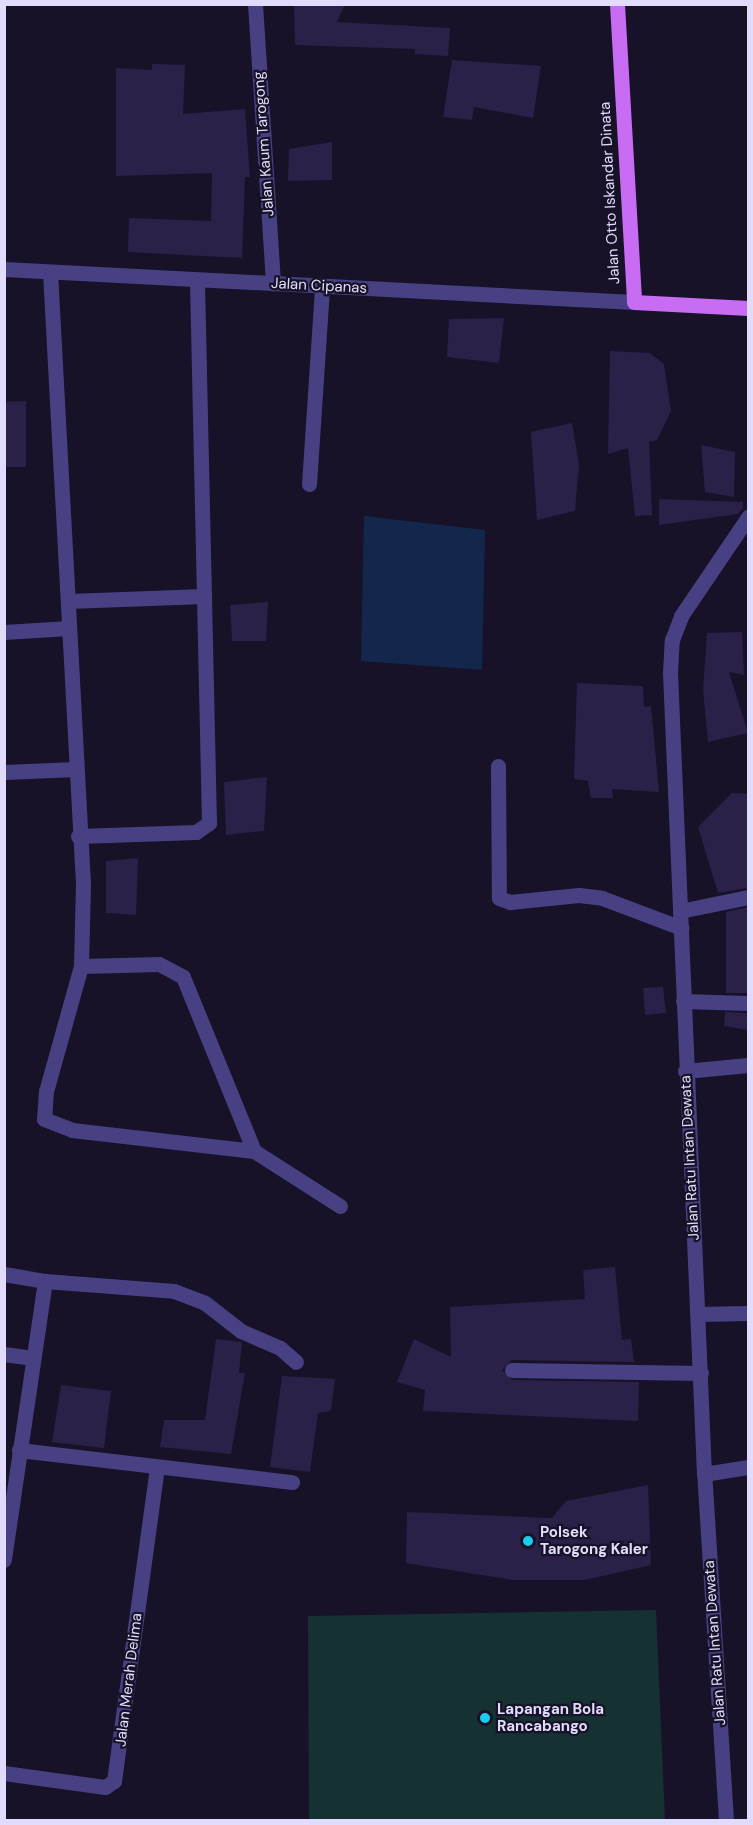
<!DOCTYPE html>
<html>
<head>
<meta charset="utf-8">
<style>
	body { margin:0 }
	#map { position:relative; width:753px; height:1825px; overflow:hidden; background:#171228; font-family:"DM Sans",sans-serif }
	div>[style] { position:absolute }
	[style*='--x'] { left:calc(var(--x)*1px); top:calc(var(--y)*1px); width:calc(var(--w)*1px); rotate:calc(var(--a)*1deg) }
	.green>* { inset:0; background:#163132 }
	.water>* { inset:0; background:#13264c }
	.building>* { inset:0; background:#2a2048 }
	.minor>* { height:15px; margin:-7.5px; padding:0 7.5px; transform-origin:7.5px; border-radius:7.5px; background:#474183 }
	.major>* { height:15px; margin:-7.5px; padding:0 7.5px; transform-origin:7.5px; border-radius:7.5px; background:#c86cf4 }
	.dots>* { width:16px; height:16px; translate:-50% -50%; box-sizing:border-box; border:3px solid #171228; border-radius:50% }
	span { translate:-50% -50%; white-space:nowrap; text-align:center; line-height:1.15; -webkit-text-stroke:4.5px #171228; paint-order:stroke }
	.street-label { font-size:15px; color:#e2dcfc }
	.poi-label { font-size:15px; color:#e2dcfc; font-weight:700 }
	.left { translate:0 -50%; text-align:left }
	.frame { position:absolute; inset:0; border:6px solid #e2dcfc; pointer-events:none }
</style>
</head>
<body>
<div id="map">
	<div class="green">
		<i style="clip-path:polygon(656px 1610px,665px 1820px,309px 1820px,308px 1616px)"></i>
	</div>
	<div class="water">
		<i style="clip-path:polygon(364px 516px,485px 530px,482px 670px,361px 661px)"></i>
	</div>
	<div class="building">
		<i style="clip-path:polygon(294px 4px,345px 4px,337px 22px,450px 28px,448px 56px,415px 54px,415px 49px,295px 45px)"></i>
		<i style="clip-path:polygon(452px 60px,541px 66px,533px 118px,474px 107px,472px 120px,443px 117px)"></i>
		<i style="clip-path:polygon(152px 64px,185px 65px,183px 114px,245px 109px,250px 177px,245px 177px,242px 258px,128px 252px,129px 218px,211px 221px,212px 173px,116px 176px,116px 68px,152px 70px)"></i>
		<i style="clip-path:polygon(332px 142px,332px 180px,288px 181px,289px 149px)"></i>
		<i style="clip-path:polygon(504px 318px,499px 363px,447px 357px,449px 319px)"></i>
		<i style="clip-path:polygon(610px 351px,650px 353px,664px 364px,671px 411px,657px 440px,649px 442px,652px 515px,635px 516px,628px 448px,608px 454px)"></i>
		<i style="clip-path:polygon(26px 401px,26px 467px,4px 467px,4px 402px)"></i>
		<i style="clip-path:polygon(572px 423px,579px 465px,575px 511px,537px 520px,531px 432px)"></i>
		<i style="clip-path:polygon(701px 445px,735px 452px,734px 497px,705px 492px)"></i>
		<i style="clip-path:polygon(659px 499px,743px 502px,743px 508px,738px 514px,659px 525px)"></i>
		<i style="clip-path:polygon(268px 602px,266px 641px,232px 641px,230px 605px)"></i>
		<i style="clip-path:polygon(742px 632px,744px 675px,729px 672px,748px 733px,708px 742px,703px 690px,707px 633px)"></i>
		<i style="clip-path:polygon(577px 683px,643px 686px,644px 707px,651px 706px,659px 792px,612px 789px,613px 798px,591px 798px,588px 781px,574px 779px)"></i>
		<i style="clip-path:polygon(267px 777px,264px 831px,226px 835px,224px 782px)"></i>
		<i style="clip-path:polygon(732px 793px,748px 794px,748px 888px,718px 893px,698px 827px)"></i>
		<i style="clip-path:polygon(138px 858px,136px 915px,106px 913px,106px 861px)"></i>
		<i style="clip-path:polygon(748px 907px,748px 993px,726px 993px,726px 912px)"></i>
		<i style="clip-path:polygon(663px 987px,666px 1013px,645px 1015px,643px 988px)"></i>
		<i style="clip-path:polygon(725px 1012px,748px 1013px,748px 1030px,724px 1026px)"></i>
		<i style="clip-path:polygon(615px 1267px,622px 1340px,631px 1339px,634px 1362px,512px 1360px,502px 1370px,512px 1380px,639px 1382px,638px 1421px,423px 1411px,425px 1390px,397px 1382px,414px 1339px,451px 1357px,450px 1307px,585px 1299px,583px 1270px)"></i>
		<i style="clip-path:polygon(216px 1339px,242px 1342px,239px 1373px,245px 1373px,231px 1454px,160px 1447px,164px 1420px,205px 1420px)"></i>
		<i style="clip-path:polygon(282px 1376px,335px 1379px,331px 1411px,318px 1413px,310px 1472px,270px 1467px)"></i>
		<i style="clip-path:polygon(61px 1385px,111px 1391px,104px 1448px,52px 1442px)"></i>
		<i style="clip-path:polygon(648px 1485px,651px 1565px,585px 1580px,513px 1580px,406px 1563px,407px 1512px,552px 1518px,566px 1501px)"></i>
	</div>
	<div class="minor">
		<i style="--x:255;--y:4;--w:280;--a:86.3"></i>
		<i style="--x:4;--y:269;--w:631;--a:3"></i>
		<i style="--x:50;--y:272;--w:613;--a:86.91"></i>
		<i style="--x:83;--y:884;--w:82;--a:91.4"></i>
		<i style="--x:81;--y:966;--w:130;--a:105.6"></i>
		<i style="--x:46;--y:1091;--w:28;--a:94"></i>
		<i style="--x:44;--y:1119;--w:30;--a:21"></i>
		<i style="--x:72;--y:1130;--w:183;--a:6.6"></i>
		<i style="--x:309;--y:484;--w:198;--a:-86.2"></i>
		<i style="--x:68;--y:601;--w:136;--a:-2.1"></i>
		<i style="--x:4;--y:632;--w:65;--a:-3.5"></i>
		<i style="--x:498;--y:766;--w:132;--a:89.6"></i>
		<i style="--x:499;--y:898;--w:12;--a:20"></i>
		<i style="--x:510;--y:902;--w:69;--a:-5.8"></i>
		<i style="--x:579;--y:895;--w:23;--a:7"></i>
		<i style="--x:602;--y:898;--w:85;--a:20.6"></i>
		<i style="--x:4;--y:772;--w:72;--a:-2.4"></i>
		<i style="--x:78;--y:836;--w:118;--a:-1.9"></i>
		<i style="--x:196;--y:832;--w:16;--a:-35"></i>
		<i style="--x:209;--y:823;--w:543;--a:-91.27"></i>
		<i style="--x:680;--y:911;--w:69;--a:-11.6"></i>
		<i style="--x:81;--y:966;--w:78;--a:-1.5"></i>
		<i style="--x:159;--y:964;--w:27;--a:28"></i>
		<i style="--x:183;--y:977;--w:188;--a:67.8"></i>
		<i style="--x:254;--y:1151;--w:102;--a:32.6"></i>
		<i style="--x:683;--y:1001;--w:65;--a:1.8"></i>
		<i style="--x:685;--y:1071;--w:63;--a:-5.4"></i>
		<i style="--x:4;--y:1274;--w:42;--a:9.7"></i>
		<i style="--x:45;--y:1281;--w:282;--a:98.4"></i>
		<i style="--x:45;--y:1281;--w:129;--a:4.4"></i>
		<i style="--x:174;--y:1291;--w:33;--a:21"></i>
		<i style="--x:205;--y:1303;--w:46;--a:37.9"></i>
		<i style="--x:241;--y:1331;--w:43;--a:23.6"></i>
		<i style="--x:280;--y:1348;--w:21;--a:41"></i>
		<i style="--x:698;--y:1314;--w:50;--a:-1.1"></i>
		<i style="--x:4;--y:1354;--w:29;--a:8"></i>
		<i style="--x:512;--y:1370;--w:189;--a:0.9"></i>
		<i style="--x:19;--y:1450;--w:275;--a:6.7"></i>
		<i style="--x:704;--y:1474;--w:45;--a:-9"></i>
		<i style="--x:4;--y:1773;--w:102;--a:7.9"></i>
		<i style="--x:105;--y:1787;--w:11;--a:-34"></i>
		<i style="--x:114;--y:1781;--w:317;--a:-82.2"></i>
		<i style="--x:726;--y:1820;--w:347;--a:-93.6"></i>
		<i style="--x:704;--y:1474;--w:802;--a:-92.43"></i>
		<i style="--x:670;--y:673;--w:33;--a:-87"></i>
		<i style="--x:672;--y:640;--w:26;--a:-69"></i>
		<i style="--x:681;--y:616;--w:120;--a:-55.9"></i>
	</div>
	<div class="major">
		<i style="--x:617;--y:4;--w:298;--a:86.7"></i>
		<i style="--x:634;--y:302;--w:114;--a:3"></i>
	</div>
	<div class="dots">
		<i style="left:528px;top:1541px;background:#18cded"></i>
		<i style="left:485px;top:1718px;background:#18cded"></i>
	</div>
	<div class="street-label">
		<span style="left:264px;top:144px;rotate:-94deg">Jalan Kaum Tarogong</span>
		<span style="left:610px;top:193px;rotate:-93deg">Jalan Otto Iskandar Dinata</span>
		<span style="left:319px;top:286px;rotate:3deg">Jalan Cipanas</span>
		<span style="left:690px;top:1158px;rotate:-93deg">Jalan Ratu Intan Dewata</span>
		<span style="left:715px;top:1643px;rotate:-94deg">Jalan Ratu Intan Dewata</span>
		<span style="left:129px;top:1680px;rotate:-83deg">Jalan Merah Delima</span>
	</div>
	<div class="poi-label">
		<span class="left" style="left:540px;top:1541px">Polsek<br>Tarogong Kaler</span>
		<span class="left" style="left:497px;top:1718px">Lapangan Bola<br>Rancabango</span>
	</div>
	<div class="frame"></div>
</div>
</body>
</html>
